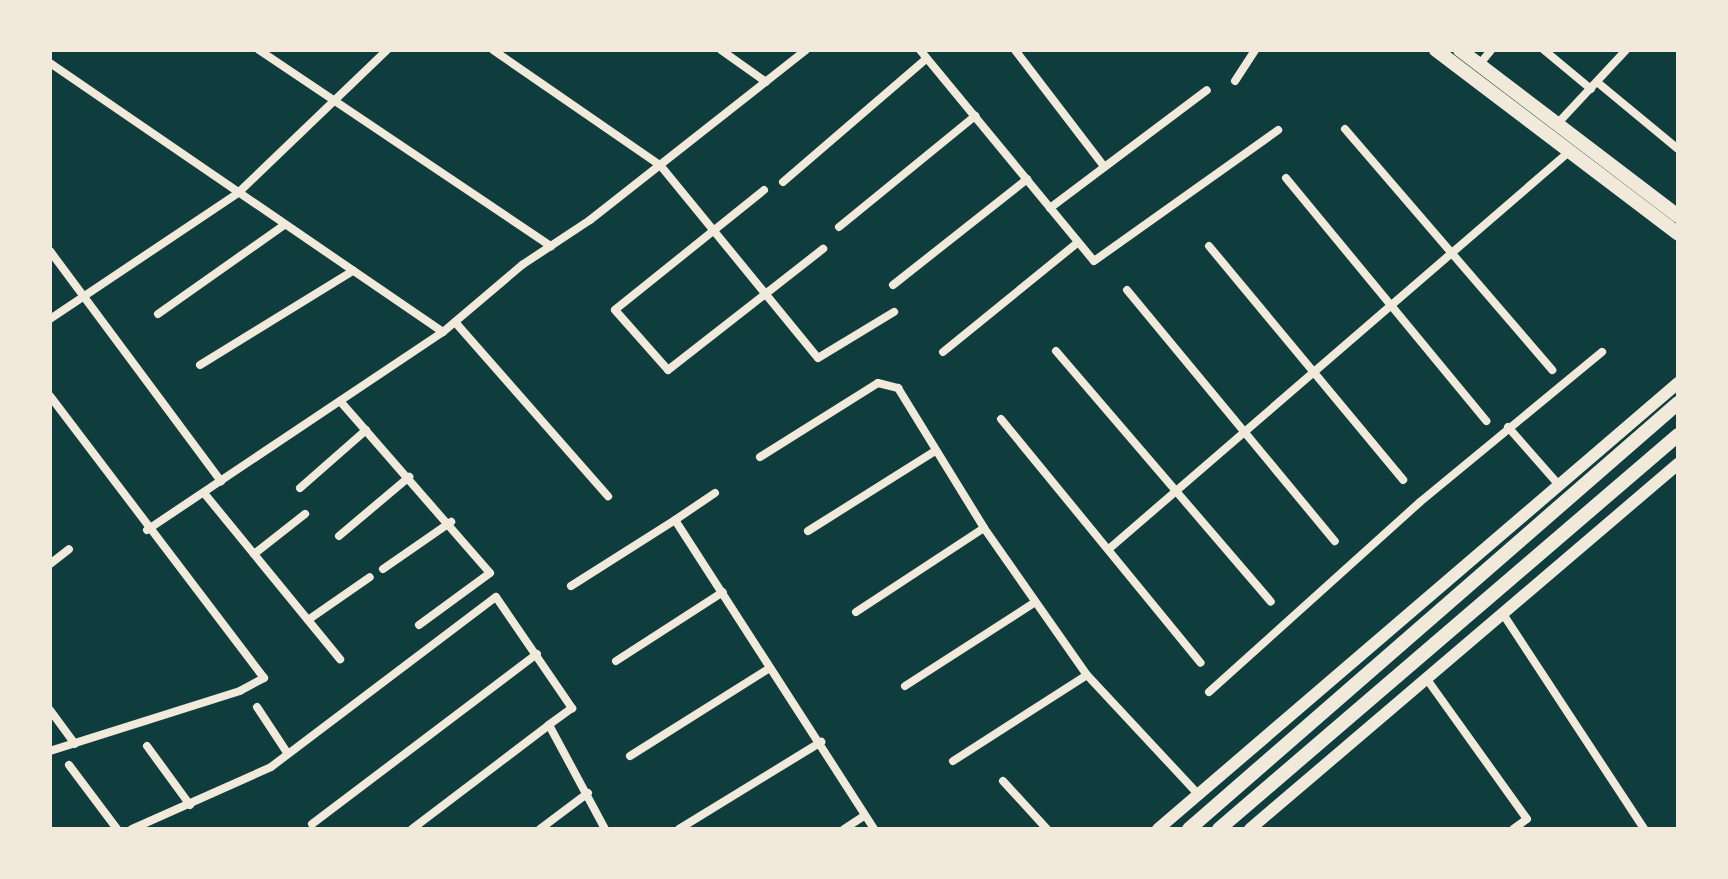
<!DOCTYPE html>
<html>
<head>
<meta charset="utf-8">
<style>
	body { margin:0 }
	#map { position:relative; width:1728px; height:879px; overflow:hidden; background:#0f3d3e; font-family:Figtree,sans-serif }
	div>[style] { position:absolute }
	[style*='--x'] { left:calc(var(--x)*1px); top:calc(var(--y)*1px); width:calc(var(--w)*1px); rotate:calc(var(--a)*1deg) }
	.minor>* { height:8px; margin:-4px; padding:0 4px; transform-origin:4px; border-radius:4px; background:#f1e9da }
	.tertiary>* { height:12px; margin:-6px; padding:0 6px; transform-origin:6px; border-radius:6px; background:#f1e9da }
	.secondary>* { height:14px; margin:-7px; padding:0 7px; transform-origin:7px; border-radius:7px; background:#f1e9da }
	span { translate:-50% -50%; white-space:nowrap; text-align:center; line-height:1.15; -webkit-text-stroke:7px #f1e9da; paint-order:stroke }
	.frame { position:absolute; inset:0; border:52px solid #f1e9da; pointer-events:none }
</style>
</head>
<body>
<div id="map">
	<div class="minor">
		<i style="--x:259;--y:50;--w:352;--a:33.9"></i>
		<i style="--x:493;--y:50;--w:203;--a:34.6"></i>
		<i style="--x:660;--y:165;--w:249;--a:50.7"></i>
		<i style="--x:818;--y:358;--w:89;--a:-31.2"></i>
		<i style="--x:721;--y:50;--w:55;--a:35.4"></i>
		<i style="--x:920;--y:50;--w:273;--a:50.5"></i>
		<i style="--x:1094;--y:261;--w:226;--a:-35.4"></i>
		<i style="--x:1015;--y:50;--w:145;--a:52.6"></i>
		<i style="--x:1544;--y:50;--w:61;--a:39.7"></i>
		<i style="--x:50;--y:63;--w:476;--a:34.4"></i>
		<i style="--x:1479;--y:65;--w:19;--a:-51"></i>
		<i style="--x:1235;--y:81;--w:37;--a:-57"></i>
		<i style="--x:1597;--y:82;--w:105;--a:39.6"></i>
		<i style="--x:1558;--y:123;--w:100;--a:-47"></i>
		<i style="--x:1345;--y:129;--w:318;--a:49.3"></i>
		<i style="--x:1286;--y:178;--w:315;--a:50.5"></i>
		<i style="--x:783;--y:182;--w:189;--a:-40.7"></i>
		<i style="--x:764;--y:190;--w:191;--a:141.2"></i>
		<i style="--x:615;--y:310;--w:80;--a:48.5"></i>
		<i style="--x:668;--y:370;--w:197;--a:-38"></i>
		<i style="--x:1050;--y:208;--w:196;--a:-36.9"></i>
		<i style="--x:839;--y:227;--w:176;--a:-39.2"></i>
		<i style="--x:1209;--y:246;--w:304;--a:50.3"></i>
		<i style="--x:50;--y:251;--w:287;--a:53.4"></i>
		<i style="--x:893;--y:285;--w:171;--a:-38.3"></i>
		<i style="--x:1127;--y:290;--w:326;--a:50.4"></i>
		<i style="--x:158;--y:314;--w:154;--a:-35.2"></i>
		<i style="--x:50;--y:319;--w:226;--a:-33.8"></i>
		<i style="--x:238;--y:193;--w:207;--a:-43.8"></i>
		<i style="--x:455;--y:322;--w:232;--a:48.7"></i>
		<i style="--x:1056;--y:351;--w:330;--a:49.4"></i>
		<i style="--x:943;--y:352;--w:173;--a:-39.1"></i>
		<i style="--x:200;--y:365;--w:180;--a:-31.6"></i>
		<i style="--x:50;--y:396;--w:354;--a:52.8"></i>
		<i style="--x:264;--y:678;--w:27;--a:152"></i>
		<i style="--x:240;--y:691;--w:199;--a:162.5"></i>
		<i style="--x:340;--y:401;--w:228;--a:48.9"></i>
		<i style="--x:490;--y:573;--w:88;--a:143.8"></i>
		<i style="--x:1001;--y:419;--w:315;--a:50.7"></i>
		<i style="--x:1508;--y:427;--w:76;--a:48.7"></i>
		<i style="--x:760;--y:457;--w:139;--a:-32.1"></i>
		<i style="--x:878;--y:383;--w:21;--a:14"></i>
		<i style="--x:898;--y:388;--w:164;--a:58.4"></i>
		<i style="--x:984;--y:528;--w:179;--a:55"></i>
		<i style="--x:1087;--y:675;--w:161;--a:47"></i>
		<i style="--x:300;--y:488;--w:88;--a:-41.3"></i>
		<i style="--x:204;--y:493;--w:215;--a:50.7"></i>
		<i style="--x:715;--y:493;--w:48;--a:146"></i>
		<i style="--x:675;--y:520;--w:368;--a:57.2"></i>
		<i style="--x:147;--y:530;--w:356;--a:-33.8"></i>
		<i style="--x:443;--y:332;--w:104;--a:-40.3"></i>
		<i style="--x:522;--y:265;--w:82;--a:-33.5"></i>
		<i style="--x:590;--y:220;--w:275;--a:-38.2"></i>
		<i style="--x:808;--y:531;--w:150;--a:-32.2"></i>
		<i style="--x:339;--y:536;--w:92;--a:-40.1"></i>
		<i style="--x:1110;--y:548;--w:608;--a:-40.8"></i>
		<i style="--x:254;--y:554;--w:65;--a:-38.1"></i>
		<i style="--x:50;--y:564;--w:24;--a:-38"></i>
		<i style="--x:383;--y:569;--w:83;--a:-34.7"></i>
		<i style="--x:571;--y:586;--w:123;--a:-32.4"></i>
		<i style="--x:856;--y:612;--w:153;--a:-33.3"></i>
		<i style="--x:1503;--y:614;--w:257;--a:56.7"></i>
		<i style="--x:308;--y:620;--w:75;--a:-34.7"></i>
		<i style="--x:616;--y:661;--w:127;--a:-32.8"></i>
		<i style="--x:1426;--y:678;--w:173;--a:54.4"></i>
		<i style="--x:1527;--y:819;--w:17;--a:144"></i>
		<i style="--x:905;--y:686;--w:153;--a:-32.8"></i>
		<i style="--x:1209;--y:692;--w:284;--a:-42"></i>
		<i style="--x:1420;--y:502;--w:236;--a:-39.5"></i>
		<i style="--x:257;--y:707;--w:56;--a:56.6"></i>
		<i style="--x:50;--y:710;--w:42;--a:53.7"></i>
		<i style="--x:147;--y:746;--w:73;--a:53.9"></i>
		<i style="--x:630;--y:756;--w:165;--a:-32.2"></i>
		<i style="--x:953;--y:761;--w:159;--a:-32.7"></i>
		<i style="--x:69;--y:765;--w:80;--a:53.1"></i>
		<i style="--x:1003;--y:781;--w:65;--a:47.5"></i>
		<i style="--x:312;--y:824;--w:282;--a:-37.1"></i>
		<i style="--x:132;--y:829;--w:152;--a:-24"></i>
		<i style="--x:271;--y:767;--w:282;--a:-37.1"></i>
		<i style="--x:496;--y:597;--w:135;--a:55.6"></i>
		<i style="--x:572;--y:708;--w:29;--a:144"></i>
		<i style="--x:549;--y:725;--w:118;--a:61.7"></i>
		<i style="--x:412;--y:829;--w:172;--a:-37.2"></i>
		<i style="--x:540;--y:829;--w:60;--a:-36.9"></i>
		<i style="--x:679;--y:829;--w:167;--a:-31.5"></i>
		<i style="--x:844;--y:829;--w:24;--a:-33"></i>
	</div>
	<div class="tertiary">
		<i style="--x:1158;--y:829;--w:685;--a:-40.62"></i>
		<i style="--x:1250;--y:829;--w:563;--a:-40.46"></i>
	</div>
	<div class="secondary">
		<i style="--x:1436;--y:50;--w:304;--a:37.2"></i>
		<i style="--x:1460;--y:50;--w:274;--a:37.3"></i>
		<i style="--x:1189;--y:829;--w:649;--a:-41.06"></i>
		<i style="--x:1219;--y:829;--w:605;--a:-40.64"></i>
	</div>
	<div class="frame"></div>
</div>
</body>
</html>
